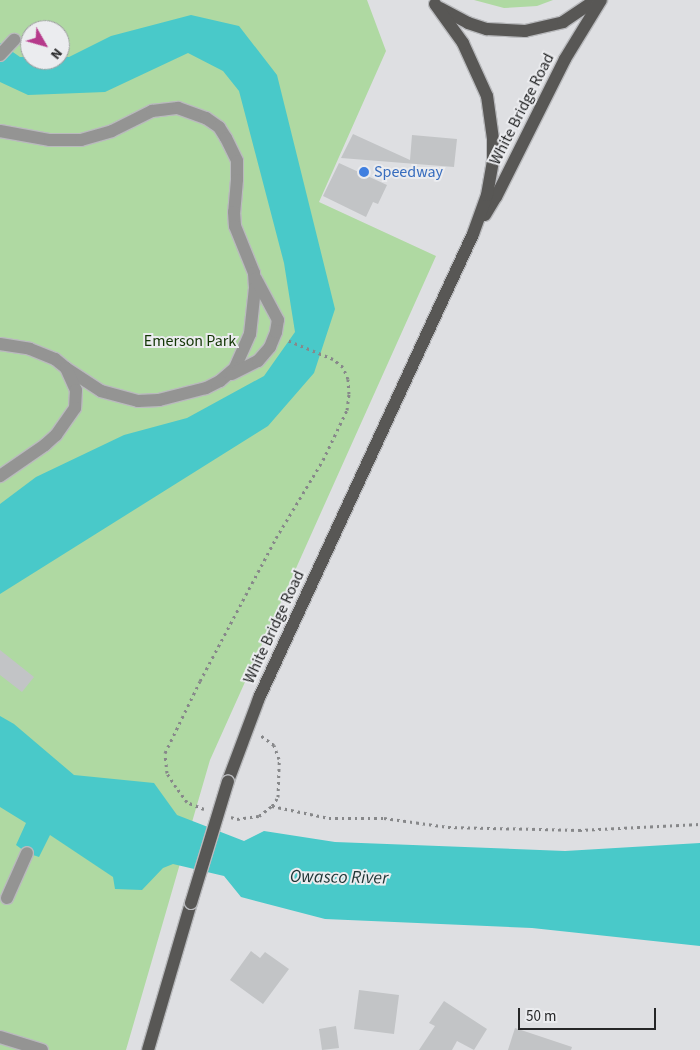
<!DOCTYPE html>
<html>
<head>
<meta charset="utf-8">
<style>
	body { margin:0 }
	#map { position:relative; width:700px; height:1050px; overflow:hidden; background:#dedfe2; font-family:"Source Sans 3",sans-serif }
	div>[style] { position:absolute }
	[style*='--x'] { left:calc(var(--x)*1px); top:calc(var(--y)*1px); width:calc(var(--w)*1px); rotate:calc(var(--a)*1deg) }
	.green>* { inset:0; background:#afd9a2 }
	.water>* { inset:0; background:#49c9c9 }
	.building>* { inset:0; background:#c2c4c6 }
	.path>* { height:3px; margin-top:-1.5px; transform-origin:0; background:repeating-linear-gradient(90deg,#87888a 0 2.5px,transparent 0 6.5px) }
	.roads { filter:drop-shadow(1px 0 #b9babd) drop-shadow(-1px 0 #b9babd) drop-shadow(0 1px #b9babd) drop-shadow(0 -1px #b9babd) }
	.minor>* { height:12px; margin:-6px; padding:0 6px; transform-origin:6px; border-radius:6px; background:#949493 }
	.major>* { height:12px; margin:-6px; padding:0 6px; transform-origin:6px; border-radius:6px; background:#585755 }
	.bridges { filter:drop-shadow(1px 0 #b9babd) drop-shadow(-1px 0 #b9babd) drop-shadow(0 1px #b9babd) drop-shadow(0 -1px #b9babd) }
	.major-bridge>* { height:12px; margin:-6px; padding:0 6px; transform-origin:6px; border-radius:6px; background:#585755 }
	.dots>* { width:14px; height:14px; translate:-50% -50%; box-sizing:border-box; border:2px solid #ebecef; border-radius:50% }
	span { translate:-50% -50%; white-space:nowrap; text-align:center; line-height:1.15; -webkit-text-stroke:4px #ebecef; paint-order:stroke }
	.street-label { font-size:16px; color:#252627 }
	.shop-label { font-size:16px; color:#366cbe }
	.left { translate:0 -50%; text-align:left }
	.park-label { font-size:16px; color:#133605 }
	.water-label { font-size:18px; color:#1f3535; font-style:italic }
	.north { position:absolute; left:20px; top:20px; width:50px; height:50px; box-sizing:border-box; background:#ebecef; border:1px solid #9c9d9f; border-radius:50%; rotate:128deg; font-size:14px; font-weight:700; line-height:20px; text-align:center; color:#252627 }
	.north::after { content:''; display:block; margin:auto; width:18px; height:22px; background:#b63a8b; clip-path:polygon(50% 0,100% 100%,50% 72%,0 100%) }
	.scale { position:absolute; left:518px; top:1008px; width:138px; height:22px; box-sizing:border-box; border:2px solid #252627; border-top:0; padding-left:6px; font-size:15px; line-height:18px; white-space:nowrap; color:#252627; -webkit-text-stroke:4px #ebecef; paint-order:stroke }
</style>
</head>
<body>
<div id="map">
	<div class="green">
		<i style="clip-path:polygon(evenodd,0 0,367px 0,386px 51px,319px 202px,436px 256px,210px 760px,126px 1050px,0 1050px,0 0,30px 30px,60px 30px,60px 60px,30px 60px,30px 30px)"></i>
		<i style="clip-path:polygon(474px 0,553px 0,537px 6px,504px 8px)"></i>
	</div>
	<div class="water">
		<i style="clip-path:polygon(191px 15px,239px 26px,277px 75px,335px 309px,314px 373px,268px 426px,0 594px,0 504px,36px 477px,124px 435px,187px 418px,264px 376px,295px 332px,284px 263px,239px 91px,223px 71px,188px 53px,105px 92px,28px 95px,0 82px,0 43px,20px 57px,30px 57px,30px 60px,60px 60px,60px 57px,69px 57px,111px 36px)"></i>
		<i style="clip-path:polygon(0 716px,14px 724px,74px 775px,154px 783px,177px 815px,244px 841px,264px 831px,335px 842px,565px 851px,700px 843px,700px 946px,532px 928px,325px 919px,241px 897px,224px 876px,173px 864px,163px 868px,142px 890px,115px 889px,113px 877px,50px 835px,39px 857px,27px 853px,16px 845px,26px 823px,0 807px)"></i>
	</div>
	<div class="building">
		<i style="clip-path:polygon(353px 134px,410px 160px,412px 135px,457px 139px,454px 167px,341px 158px)"></i>
		<i style="clip-path:polygon(339px 163px,387px 185px,378px 204px,373px 202px,366px 217px,323px 196px)"></i>
		<i style="clip-path:polygon(0 650px,34px 677px,22px 692px,0 675px)"></i>
		<i style="clip-path:polygon(251px 951px,260px 958px,265px 952px,289px 969px,263px 1004px,230px 980px)"></i>
		<i style="clip-path:polygon(359px 990px,399px 995px,394px 1034px,354px 1029px)"></i>
		<i style="clip-path:polygon(444px 1001px,487px 1029px,474px 1050px,457px 1041px,452px 1050px,419px 1050px,435px 1026px,429px 1023px)"></i>
		<i style="clip-path:polygon(336px 1026px,339px 1048px,322px 1050px,319px 1029px)"></i>
		<i style="clip-path:polygon(515px 1028px,572px 1047px,571px 1050px,508px 1050px)"></i>
	</div>
	<div class="path">
		<i style="--x:272;--y:806;--w:58;--a:11.9"></i>
		<i style="--x:329;--y:818;--w:55;--a:0"></i>
		<i style="--x:384;--y:818;--w:65;--a:8"></i>
		<i style="--x:448;--y:827;--w:131;--a:1.3"></i>
		<i style="--x:579;--y:830;--w:121;--a:-2.8"></i>
		<i style="--x:204;--y:809;--w:18;--a:-158"></i>
		<i style="--x:187;--y:802;--w:19;--a:-126"></i>
		<i style="--x:176;--y:787;--w:17;--a:-123"></i>
		<i style="--x:167;--y:773;--w:20;--a:-96"></i>
		<i style="--x:165;--y:753;--w:80;--a:-64.1"></i>
		<i style="--x:200;--y:681;--w:162;--a:-62"></i>
		<i style="--x:276;--y:538;--w:91;--a:-58.9"></i>
		<i style="--x:323;--y:460;--w:55;--a:-64.4"></i>
		<i style="--x:347;--y:410;--w:16;--a:-83"></i>
		<i style="--x:349;--y:394;--w:15;--a:-94"></i>
		<i style="--x:348;--y:379;--w:13;--a:-113"></i>
		<i style="--x:343;--y:367;--w:13;--a:-141"></i>
		<i style="--x:333;--y:359;--w:50;--a:-157.6"></i>
		<i style="--x:231;--y:817;--w:6;--a:18"></i>
		<i style="--x:237;--y:819;--w:22;--a:-8"></i>
		<i style="--x:259;--y:816;--w:16;--a:-38"></i>
		<i style="--x:272;--y:806;--w:11;--a:-56"></i>
		<i style="--x:278;--y:797;--w:38;--a:-88"></i>
		<i style="--x:279;--y:759;--w:15;--a:-110"></i>
		<i style="--x:274;--y:745;--w:17;--a:-144"></i>
	</div>
	<div class="roads">
		<div class="minor">
			<i style="--x:0;--y:55;--w:21;--a:-47"></i>
			<i style="--x:0;--y:131;--w:51;--a:10.2"></i>
			<i style="--x:50;--y:140;--w:31;--a:0"></i>
			<i style="--x:81;--y:140;--w:32;--a:-16"></i>
			<i style="--x:112;--y:131;--w:45;--a:-26.6"></i>
			<i style="--x:152;--y:111;--w:26;--a:-7"></i>
			<i style="--x:178;--y:108;--w:30;--a:20"></i>
			<i style="--x:206;--y:118;--w:16;--a:35"></i>
			<i style="--x:219;--y:127;--w:13;--a:58"></i>
			<i style="--x:226;--y:138;--w:25;--a:64"></i>
			<i style="--x:237;--y:161;--w:19;--a:90"></i>
			<i style="--x:237;--y:180;--w:32;--a:95"></i>
			<i style="--x:234;--y:212;--w:14;--a:86"></i>
			<i style="--x:235;--y:226;--w:51;--a:68"></i>
			<i style="--x:254;--y:273;--w:15;--a:86"></i>
			<i style="--x:255;--y:288;--w:46;--a:96.2"></i>
			<i style="--x:250;--y:334;--w:37;--a:114"></i>
			<i style="--x:235;--y:368;--w:20;--a:139"></i>
			<i style="--x:220;--y:381;--w:16;--a:153"></i>
			<i style="--x:206;--y:388;--w:49;--a:165.7"></i>
			<i style="--x:159;--y:400;--w:21;--a:177"></i>
			<i style="--x:138;--y:401;--w:38;--a:-165"></i>
			<i style="--x:101;--y:391;--w:42;--a:-146.7"></i>
			<i style="--x:0;--y:344;--w:30;--a:9"></i>
			<i style="--x:30;--y:349;--w:27;--a:22"></i>
			<i style="--x:55;--y:359;--w:14;--a:39"></i>
			<i style="--x:66;--y:368;--w:24;--a:66"></i>
			<i style="--x:76;--y:390;--w:18;--a:93"></i>
			<i style="--x:75;--y:408;--w:33;--a:125"></i>
			<i style="--x:56;--y:435;--w:15;--a:138"></i>
			<i style="--x:45;--y:445;--w:55;--a:145.4"></i>
			<i style="--x:232;--y:374;--w:29;--a:-27"></i>
			<i style="--x:258;--y:361;--w:18;--a:-49"></i>
			<i style="--x:270;--y:347;--w:16;--a:-68"></i>
			<i style="--x:276;--y:332;--w:12;--a:-81"></i>
			<i style="--x:278;--y:320;--w:47;--a:-118.2"></i>
			<i style="--x:7;--y:898;--w:49;--a:-66"></i>
			<i style="--x:0;--y:1037;--w:44;--a:17.2"></i>
		</div>
		<div class="major">
			<i style="--x:440;--y:8;--w:32;--a:28"></i>
			<i style="--x:468;--y:23;--w:20;--a:18"></i>
			<i style="--x:487;--y:29;--w:38;--a:3"></i>
			<i style="--x:525;--y:31;--w:39;--a:-13"></i>
			<i style="--x:563;--y:22;--w:40;--a:-34"></i>
			<i style="--x:485;--y:215;--w:21;--a:-59"></i>
			<i style="--x:496;--y:197;--w:154;--a:-63.4"></i>
			<i style="--x:565;--y:59;--w:69;--a:-58.6"></i>
			<i style="--x:228;--y:781;--w:89;--a:-69.5"></i>
			<i style="--x:259;--y:698;--w:511;--a:-65.24"></i>
			<i style="--x:473;--y:234;--w:41;--a:-70.3"></i>
			<i style="--x:487;--y:195;--w:35;--a:-80"></i>
			<i style="--x:493;--y:161;--w:22;--a:-90"></i>
			<i style="--x:493;--y:139;--w:43;--a:-97.9"></i>
			<i style="--x:487;--y:96;--w:58;--a:-114.4"></i>
			<i style="--x:463;--y:43;--w:48;--a:-125.7"></i>
			<i style="--x:148;--y:1050;--w:153;--a:-73.7"></i>
		</div>
	</div>
	<div class="bridges">
		<div class="major-bridge">
			<i style="--x:191;--y:903;--w:127;--a:-73.1"></i>
		</div>
	</div>
	<div class="dots">
		<i style="left:364px;top:172px;background:#3f7fe0"></i>
	</div>
	<div class="street-label">
		<span style="left:522px;top:109px;rotate:-63deg">White Bridge Road</span>
		<span style="left:274px;top:627px;rotate:-65deg">White Bridge Road</span>
	</div>
	<div class="shop-label">
		<span class="left" style="left:374px;top:172px">Speedway</span>
	</div>
	<div class="park-label">
		<span style="left:190px;top:341px">Emerson Park</span>
	</div>
	<div class="water-label">
		<span style="left:339px;top:878px;rotate:1deg">Owasco River</span>
	</div>
	<div class="north">N</div>
	<div class="scale">50 m</div>
</div>
</body>
</html>
